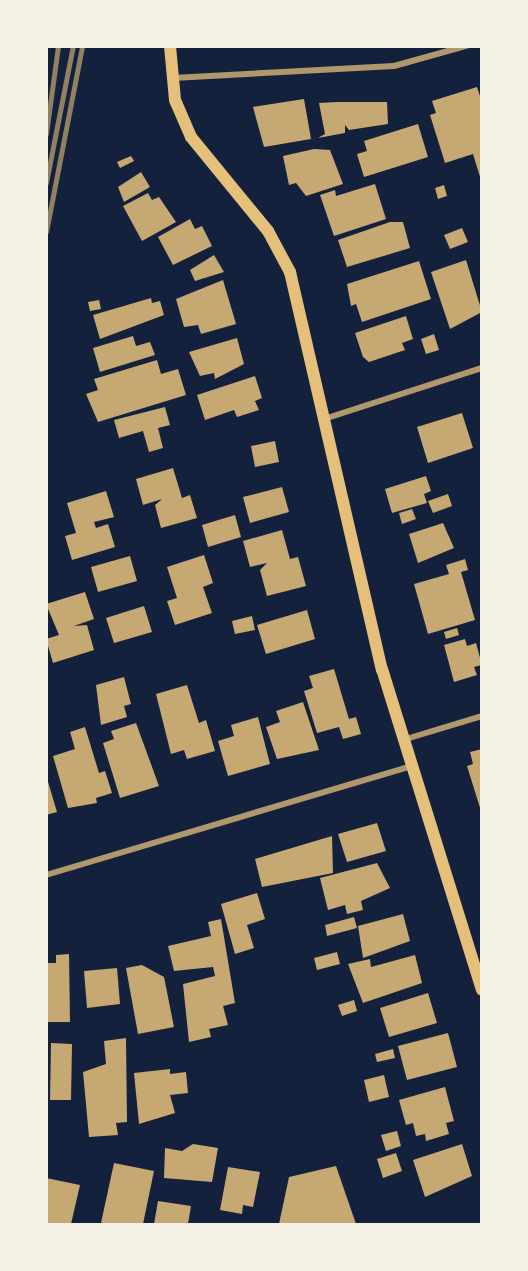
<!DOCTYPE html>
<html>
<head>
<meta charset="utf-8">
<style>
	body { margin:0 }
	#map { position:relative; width:528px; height:1271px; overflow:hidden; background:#14213d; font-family:Ubuntu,sans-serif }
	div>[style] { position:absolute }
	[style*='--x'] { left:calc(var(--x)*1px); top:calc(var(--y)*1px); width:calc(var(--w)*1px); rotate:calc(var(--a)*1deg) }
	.building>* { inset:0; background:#c6a872 }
	.minor>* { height:6px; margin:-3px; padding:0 3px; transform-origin:3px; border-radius:3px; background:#b1986c }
	.secondary>* { height:12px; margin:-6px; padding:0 6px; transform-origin:6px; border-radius:6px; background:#e5c07b }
	.rail>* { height:4.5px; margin:-2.25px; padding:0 2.25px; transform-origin:2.25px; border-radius:2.25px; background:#918062 }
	span { translate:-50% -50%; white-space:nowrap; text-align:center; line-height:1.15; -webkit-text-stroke:6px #f6f1e7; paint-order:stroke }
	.frame { position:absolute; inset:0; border:48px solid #f6f1e7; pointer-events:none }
</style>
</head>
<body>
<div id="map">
	<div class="building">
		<i style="clip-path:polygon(477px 87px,482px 102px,481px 180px,473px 154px,445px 163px,430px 115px,436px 113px,432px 101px)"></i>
		<i style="clip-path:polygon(304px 99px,311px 139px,264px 147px,253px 107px)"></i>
		<i style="clip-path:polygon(337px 102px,387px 102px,388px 124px,349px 130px,345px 125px,345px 133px,318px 138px,325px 134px,319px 103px)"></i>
		<i style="clip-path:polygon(418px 124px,428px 157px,364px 177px,357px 154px,367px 151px,364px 141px)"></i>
		<i style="clip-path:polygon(314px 149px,330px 150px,343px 184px,306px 196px,296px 183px,289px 185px,283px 156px)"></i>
		<i style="clip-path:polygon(131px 156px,134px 161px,120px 168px,117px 162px)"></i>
		<i style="clip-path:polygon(141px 172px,150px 187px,124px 202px,118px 187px)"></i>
		<i style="clip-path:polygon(375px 184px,386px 219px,334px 236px,320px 195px,335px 190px,336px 196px)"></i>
		<i style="clip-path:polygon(444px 185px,447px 196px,438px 199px,435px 188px)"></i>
		<i style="clip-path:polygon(148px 193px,152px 200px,159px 197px,176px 222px,142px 241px,123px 206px)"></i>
		<i style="clip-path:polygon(190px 219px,195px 229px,202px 226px,212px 246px,173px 265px,158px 237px)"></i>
		<i style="clip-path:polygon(390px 222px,403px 222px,410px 248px,347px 267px,338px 240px)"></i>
		<i style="clip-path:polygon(462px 228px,468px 242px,450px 249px,444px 235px)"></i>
		<i style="clip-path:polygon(214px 255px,224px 272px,195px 281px,190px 270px)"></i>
		<i style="clip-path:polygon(466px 260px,482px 312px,450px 329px,431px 272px)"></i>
		<i style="clip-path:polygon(419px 261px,431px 299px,362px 322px,356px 304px,351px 306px,347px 284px)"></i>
		<i style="clip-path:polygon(223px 280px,236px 324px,201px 334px,198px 325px,184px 327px,176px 299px)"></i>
		<i style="clip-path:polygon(151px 298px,152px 303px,160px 301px,164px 315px,100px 339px,93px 315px)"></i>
		<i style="clip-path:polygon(99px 300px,101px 309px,90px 311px,88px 302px)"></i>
		<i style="clip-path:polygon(406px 316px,413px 339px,402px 343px,405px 350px,369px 362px,363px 357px,355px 333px)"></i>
		<i style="clip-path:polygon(434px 334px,439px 350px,426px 354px,421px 339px)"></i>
		<i style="clip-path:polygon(133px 336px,136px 346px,150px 342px,155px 355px,100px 372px,93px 348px)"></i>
		<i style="clip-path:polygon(237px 338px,244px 364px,215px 379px,214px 373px,200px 376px,189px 352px)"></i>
		<i style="clip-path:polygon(157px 360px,161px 374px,178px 369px,186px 395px,98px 422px,86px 394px,98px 390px,94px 379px)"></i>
		<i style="clip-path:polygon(255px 376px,262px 398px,255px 401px,259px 410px,237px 417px,234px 410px,205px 420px,197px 395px)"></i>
		<i style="clip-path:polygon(165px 407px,170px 425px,158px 428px,163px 448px,149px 452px,143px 431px,119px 438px,114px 420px)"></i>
		<i style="clip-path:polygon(462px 413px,473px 448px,428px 463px,417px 427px)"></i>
		<i style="clip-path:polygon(275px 441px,279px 462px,255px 467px,251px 446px)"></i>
		<i style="clip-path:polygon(173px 468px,182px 498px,190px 495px,197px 518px,161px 528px,155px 505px,162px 499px,143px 505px,136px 479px)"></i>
		<i style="clip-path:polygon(426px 476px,431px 491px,424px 494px,427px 503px,392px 513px,385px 489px)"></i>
		<i style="clip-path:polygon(282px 487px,289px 512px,250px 523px,243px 497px)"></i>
		<i style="clip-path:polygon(106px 491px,114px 517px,94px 522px,96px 528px,108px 524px,115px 547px,72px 560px,65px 536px,76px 533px,67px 503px)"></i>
		<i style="clip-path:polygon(448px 494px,452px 506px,433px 513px,428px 501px)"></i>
		<i style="clip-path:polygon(412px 509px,416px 519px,402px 524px,399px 513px)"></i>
		<i style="clip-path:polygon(235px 515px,241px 537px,208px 547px,202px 525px)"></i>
		<i style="clip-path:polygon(443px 523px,454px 548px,418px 563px,409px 534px)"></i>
		<i style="clip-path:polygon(282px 530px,290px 559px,298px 557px,306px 586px,267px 596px,260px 570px,267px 563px,250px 567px,243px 541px)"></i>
		<i style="clip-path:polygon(204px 555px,213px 583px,203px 587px,212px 613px,175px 625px,167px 601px,177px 598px,167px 567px)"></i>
		<i style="clip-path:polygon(130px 556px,137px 581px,98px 592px,91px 567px)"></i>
		<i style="clip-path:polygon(465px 559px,468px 570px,461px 572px,475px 620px,428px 634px,414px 584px,449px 574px,446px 565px)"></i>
		<i style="clip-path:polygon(85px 592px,94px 619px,74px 626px,87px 625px,94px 650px,53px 663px,46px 639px,59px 635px,46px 604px)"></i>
		<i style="clip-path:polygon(144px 606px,152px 632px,114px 643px,106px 618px)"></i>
		<i style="clip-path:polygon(307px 610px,315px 639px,266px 654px,257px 625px)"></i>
		<i style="clip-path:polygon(252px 616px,255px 630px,235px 634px,232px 621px)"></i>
		<i style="clip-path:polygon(457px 628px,459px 635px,446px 639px,444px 632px)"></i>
		<i style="clip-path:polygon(465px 639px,467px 646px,476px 643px,482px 665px,474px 667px,477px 675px,454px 682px,444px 645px)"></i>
		<i style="clip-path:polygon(334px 669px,349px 719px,356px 717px,361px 734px,343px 739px,339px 727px,317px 733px,304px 691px,313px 688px,309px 676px)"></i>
		<i style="clip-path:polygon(124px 677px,131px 704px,124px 706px,127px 717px,101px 725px,96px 685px)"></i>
		<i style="clip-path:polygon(187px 685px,199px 723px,206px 720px,215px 751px,187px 759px,184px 750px,171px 754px,156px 694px)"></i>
		<i style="clip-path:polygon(303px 702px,319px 750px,277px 759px,266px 727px,280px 722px,276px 711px)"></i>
		<i style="clip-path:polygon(258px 717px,270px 764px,228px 776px,218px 741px,234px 736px,231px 725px)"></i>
		<i style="clip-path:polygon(136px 723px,159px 786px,120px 798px,103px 743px,114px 739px,111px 731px)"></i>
		<i style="clip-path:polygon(85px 727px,99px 773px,105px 771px,112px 793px,96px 798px,97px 803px,68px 808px,53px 756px,75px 749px,70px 732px)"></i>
		<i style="clip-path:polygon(482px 749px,482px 811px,481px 811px,467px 766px,473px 764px,470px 752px)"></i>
		<i style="clip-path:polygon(46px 775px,57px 812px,46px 815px)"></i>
		<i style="clip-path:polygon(377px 823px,386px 851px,347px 862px,338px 834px)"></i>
		<i style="clip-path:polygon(332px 836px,333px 873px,262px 887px,255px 859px)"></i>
		<i style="clip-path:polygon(377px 863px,390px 888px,361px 901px,363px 910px,347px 914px,345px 905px,328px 910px,320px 878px)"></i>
		<i style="clip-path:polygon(257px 893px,265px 919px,247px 925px,254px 948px,235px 954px,221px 904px)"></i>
		<i style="clip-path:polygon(403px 914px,410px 941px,363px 958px,358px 926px)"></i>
		<i style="clip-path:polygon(354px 917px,357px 928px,327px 936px,325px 925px)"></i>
		<i style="clip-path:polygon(221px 919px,235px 1003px,223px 1006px,228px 1025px,209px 1029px,211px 1037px,189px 1042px,183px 984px,215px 976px,213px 967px,174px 971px,168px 946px,211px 936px,208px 922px)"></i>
		<i style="clip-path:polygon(337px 952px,340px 964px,317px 970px,314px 958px)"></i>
		<i style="clip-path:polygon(69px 954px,70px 1022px,46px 1022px,46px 963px,56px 963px,56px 955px)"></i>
		<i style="clip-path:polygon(415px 955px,422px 983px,363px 1003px,348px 964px,370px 959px,371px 967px)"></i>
		<i style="clip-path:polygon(142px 965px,164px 977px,174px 1027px,138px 1034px,126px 968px)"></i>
		<i style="clip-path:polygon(117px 968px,120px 1004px,87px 1008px,84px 971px)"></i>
		<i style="clip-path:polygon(428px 993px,437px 1023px,389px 1037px,380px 1008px)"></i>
		<i style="clip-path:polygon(354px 1000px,357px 1011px,342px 1016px,338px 1005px)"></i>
		<i style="clip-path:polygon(448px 1033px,457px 1067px,407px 1080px,398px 1046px)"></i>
		<i style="clip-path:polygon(126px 1038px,127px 1122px,116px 1123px,118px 1135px,89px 1137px,83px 1072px,106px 1064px,104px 1041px)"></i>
		<i style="clip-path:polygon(51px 1043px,72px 1044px,71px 1100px,50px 1100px)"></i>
		<i style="clip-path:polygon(393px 1049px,395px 1058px,377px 1062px,375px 1054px)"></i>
		<i style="clip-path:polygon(170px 1069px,170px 1074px,186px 1072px,188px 1093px,170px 1095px,175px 1113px,139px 1124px,134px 1073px)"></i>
		<i style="clip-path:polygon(384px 1075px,389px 1097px,369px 1102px,364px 1080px)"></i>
		<i style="clip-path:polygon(445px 1087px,454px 1121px,446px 1123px,449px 1134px,426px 1141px,425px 1134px,416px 1136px,413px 1123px,406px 1125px,399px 1100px)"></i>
		<i style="clip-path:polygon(397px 1131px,401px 1146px,386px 1151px,381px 1135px)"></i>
		<i style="clip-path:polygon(193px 1144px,218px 1148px,212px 1182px,164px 1178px,165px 1148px,182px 1151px)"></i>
		<i style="clip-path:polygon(462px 1144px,472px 1176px,425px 1197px,413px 1160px)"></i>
		<i style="clip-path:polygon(396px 1153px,402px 1171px,383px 1178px,377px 1159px)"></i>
		<i style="clip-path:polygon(114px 1163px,154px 1171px,143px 1224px,101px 1223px)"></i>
		<i style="clip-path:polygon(336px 1166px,356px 1224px,279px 1224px,289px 1177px)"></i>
		<i style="clip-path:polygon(228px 1167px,260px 1172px,253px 1207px,243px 1205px,242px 1214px,220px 1210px)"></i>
		<i style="clip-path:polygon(46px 1178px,80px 1185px,71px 1224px,46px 1224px)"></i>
		<i style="clip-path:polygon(158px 1201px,191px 1206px,188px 1224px,154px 1224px)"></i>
	</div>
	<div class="minor">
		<i style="--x:173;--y:78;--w:221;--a:-3.1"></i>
		<i style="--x:394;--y:66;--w:75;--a:-15.5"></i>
		<i style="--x:324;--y:419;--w:166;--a:-17.9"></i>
		<i style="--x:406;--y:739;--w:79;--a:-16.8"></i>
		<i style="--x:46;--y:875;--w:384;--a:-16.6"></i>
	</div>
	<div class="secondary">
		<i style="--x:170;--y:46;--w:54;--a:84.7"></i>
		<i style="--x:175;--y:100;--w:40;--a:66.6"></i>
		<i style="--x:191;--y:137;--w:122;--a:50.7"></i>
		<i style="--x:268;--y:231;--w:47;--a:61.8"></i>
		<i style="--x:290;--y:272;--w:408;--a:77"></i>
		<i style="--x:382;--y:669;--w:336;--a:72.7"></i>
	</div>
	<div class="rail">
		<i style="--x:46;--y:134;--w:89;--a:-82.2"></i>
		<i style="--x:46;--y:183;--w:140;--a:-78.9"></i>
		<i style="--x:46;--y:232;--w:189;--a:-79"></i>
	</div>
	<div class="frame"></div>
</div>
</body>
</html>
